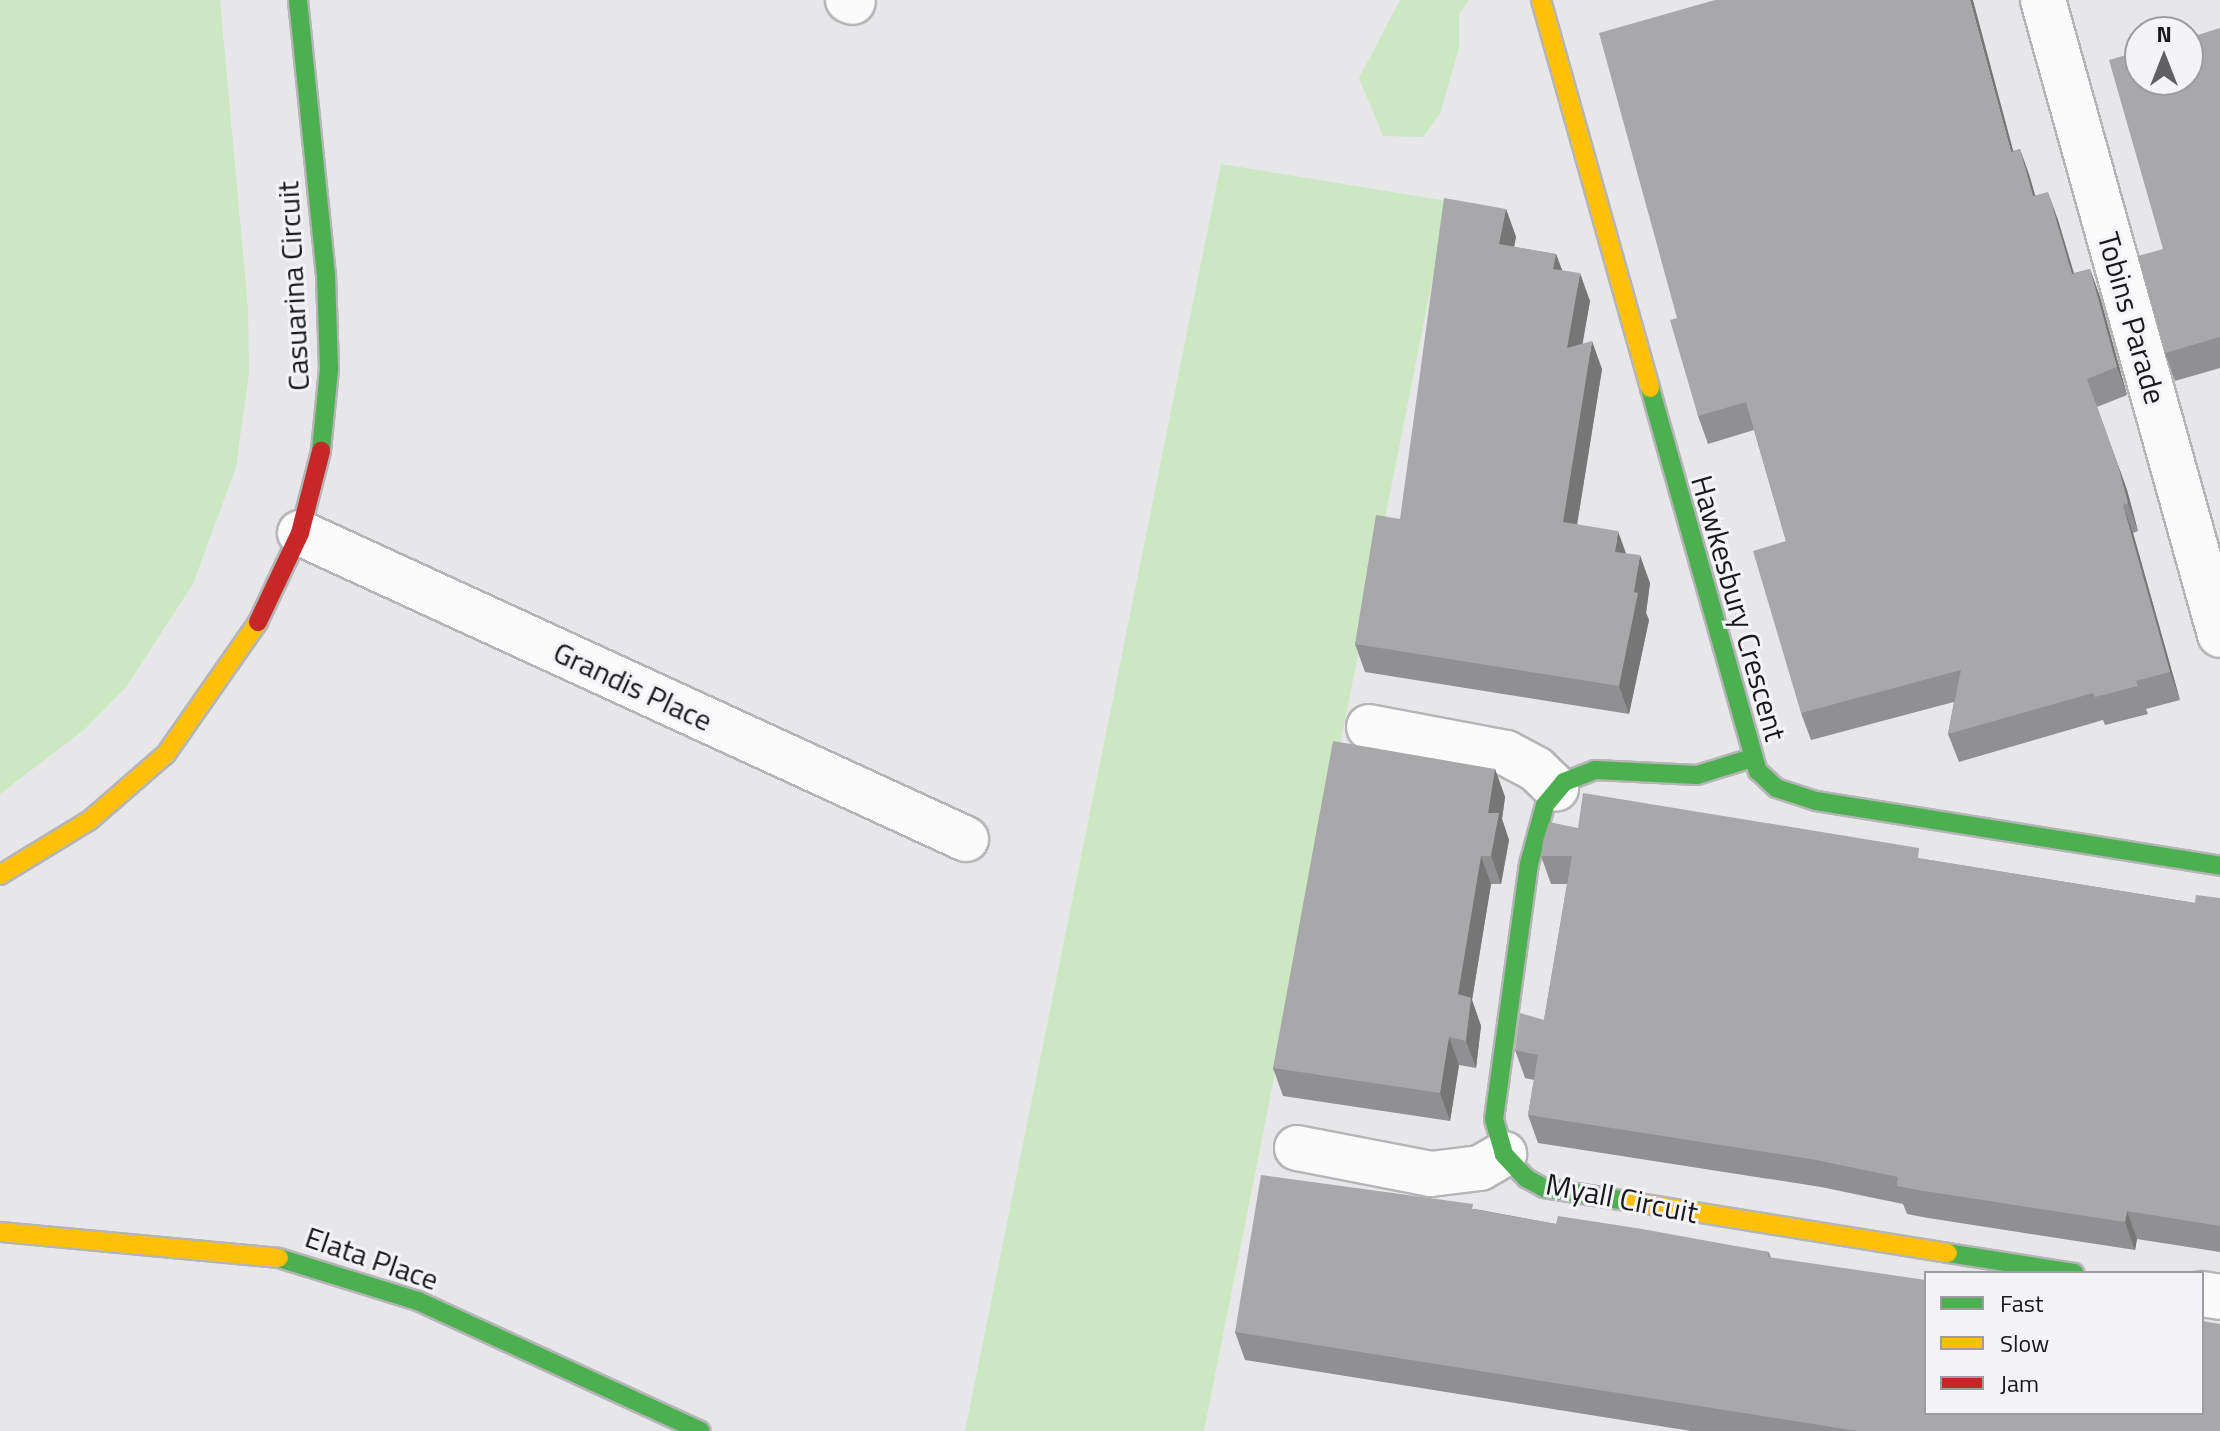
<!DOCTYPE html>
<html>
<head>
<meta charset="utf-8">
<style>
	body { margin:0 }
	#map { position:relative; width:2220px; height:1431px; overflow:hidden; background:#e7e7ea; font-family:"Titillium Web",sans-serif }
	div>[style] { position:absolute }
	[style*='--x'] { left:calc(var(--x)*1px); top:calc(var(--y)*1px); width:calc(var(--w)*1px); rotate:calc(var(--a)*1deg) }
	.green>* { inset:0; background:#cbe8c2 }
	.roads { filter:drop-shadow(2px 0 #b5b5b7) drop-shadow(-2px 0 #b5b5b7) drop-shadow(0 2px #b5b5b7) drop-shadow(0 -2px #b5b5b7) }
	.street>* { height:44px; margin:-22px; padding:0 22px; transform-origin:22px; border-radius:22px; background:#fbfbfc }
	.fast>* { height:18px; margin:-9px; padding:0 9px; transform-origin:9px; border-radius:9px; background:#4caf50 }
	.slow>* { height:18px; margin:-9px; padding:0 9px; transform-origin:9px; border-radius:9px; background:#ffc107 }
	.jam>* { height:18px; margin:-9px; padding:0 9px; transform-origin:9px; border-radius:9px; background:#c62828 }
	.wall>* { inset:0; background:#909092 }
	.shaded-wall>* { inset:0; background:#767677 }
	.building>* { inset:0; background:#a8a8aa }
	span { translate:-50% -50%; white-space:nowrap; text-align:center; line-height:1.15; -webkit-text-stroke:6px #f3f3f8; paint-order:stroke }
	.street-label { font-size:30px; color:#19191b }
	.legend { position:absolute; left:1924px; top:1271px; width:280px; height:144px; box-sizing:border-box; background:#f3f3f8; border:2px solid #9c9ca0; margin:0; padding:10px 14px; list-style:none; font-size:24px; color:#19191b }
	.legend li { display:flex; align-items:center; gap:16px; height:40px }
	.legend b { width:40px; border:2px solid #9c9ca0 }
	.north { position:absolute; left:2124px; top:16px; width:80px; height:80px; box-sizing:border-box; background:#f3f3f8; border:2px solid #9c9ca0; border-radius:50%; rotate:0deg; font-size:22px; font-weight:700; line-height:32px; text-align:center; color:#19191b }
	.north::after { content:''; display:block; margin:auto; width:28px; height:36px; background:#616163; clip-path:polygon(50% 0,100% 100%,50% 72%,0 100%) }
</style>
</head>
<body>
<div id="map">
	<div class="green">
		<i style="clip-path:polygon(0 0,220px 0,248px 307px,249px 373px,236px 467px,193px 584px,126px 687px,85px 729px,0 794px)"></i>
		<i style="clip-path:polygon(1400px 0,1469px 0,1459px 14px,1459px 48px,1440px 114px,1423px 137px,1383px 136px,1359px 78px)"></i>
		<i style="clip-path:polygon(1221px 164px,1448px 201px,1204px 1431px,965px 1431px)"></i>
	</div>
	<div class="roads">
		<div class="street">
			<i style="--x:848;--y:0;--w:5;--a:22"></i>
			<i style="--x:2043;--y:0;--w:659;--a:74.42"></i>
			<i style="--x:300;--y:533;--w:733;--a:24.68"></i>
			<i style="--x:1369;--y:727;--w:139;--a:10.7"></i>
			<i style="--x:1506;--y:753;--w:34;--a:28"></i>
			<i style="--x:1536;--y:769;--w:28;--a:44"></i>
			<i style="--x:1297;--y:1148;--w:136;--a:11"></i>
			<i style="--x:1431;--y:1174;--w:49;--a:-7"></i>
			<i style="--x:1480;--y:1168;--w:28;--a:-30"></i>
			<i style="--x:2202;--y:1294;--w:18;--a:9"></i>
		</div>
		<div class="fast">
			<i style="--x:298;--y:0;--w:275;--a:84.2"></i>
			<i style="--x:326;--y:274;--w:95;--a:88.2"></i>
			<i style="--x:329;--y:369;--w:82;--a:95.6"></i>
			<i style="--x:1650;--y:388;--w:398;--a:74.3"></i>
			<i style="--x:1758;--y:771;--w:25;--a:43"></i>
			<i style="--x:1776;--y:788;--w:42;--a:18"></i>
			<i style="--x:1816;--y:801;--w:409;--a:9.1"></i>
			<i style="--x:1627;--y:1201;--w:84;--a:-171.1"></i>
			<i style="--x:1544;--y:1188;--w:21;--a:-151"></i>
			<i style="--x:1526;--y:1178;--w:33;--a:-133"></i>
			<i style="--x:1504;--y:1154;--w:36;--a:-106"></i>
			<i style="--x:1494;--y:1119;--w:257;--a:-82.2"></i>
			<i style="--x:1529;--y:864;--w:61;--a:-74.8"></i>
			<i style="--x:1545;--y:805;--w:30;--a:-50"></i>
			<i style="--x:1564;--y:782;--w:33;--a:-21"></i>
			<i style="--x:1595;--y:770;--w:102;--a:2.8"></i>
			<i style="--x:1697;--y:775;--w:58;--a:-17.2"></i>
			<i style="--x:1948;--y:1253;--w:128;--a:9"></i>
			<i style="--x:279;--y:1258;--w:145;--a:17.2"></i>
			<i style="--x:418;--y:1301;--w:311;--a:24.7"></i>
		</div>
		<div class="slow">
			<i style="--x:1541;--y:0;--w:403;--a:74.3"></i>
			<i style="--x:0;--y:875;--w:105;--a:-31.4"></i>
			<i style="--x:90;--y:820;--w:101;--a:-41"></i>
			<i style="--x:166;--y:754;--w:161;--a:-55.1"></i>
			<i style="--x:1627;--y:1201;--w:325;--a:9.2"></i>
			<i style="--x:0;--y:1232;--w:280;--a:5.3"></i>
		</div>
		<div class="jam">
			<i style="--x:258;--y:622;--w:98;--a:-64.7"></i>
			<i style="--x:300;--y:533;--w:85;--a:-75.6"></i>
		</div>
	</div>
	<div class="wall">
		<i style="clip-path:polygon(2220px 28px,2220px 368px,2175px 381px,2165px 353px,2163px 249px)"></i>
		<i style="clip-path:polygon(2020px 149px,2035px 195px,2058px 220px,2074px 273px,2090px 269px,2100px 297px,2127px 395px,2097px 407px,2127px 490px,2138px 531px,2133px 533px,2180px 700px,2146px 709px,2148px 714px,2105px 725px,2103px 720px,1959px 762px,1948px 734px,1954px 702px,1811px 740px,1801px 713px,1786px 541px,1754px 430px,1708px 444px,1698px 416px,1677px 318px,2013px 151px)"></i>
		<i style="clip-path:polygon(1506px 209px,1516px 237px,1514px 247px,1556px 254px,1562px 270px,1590px 301px,1582px 344px,1602px 369px,1577px 524px,1626px 553px,1650px 583px,1646px 613px,1649px 620px,1629px 714px,1365px 672px,1355px 644px,1400px 519px)"></i>
		<i style="clip-path:polygon(1495px 769px,1505px 797px,1502px 819px,1509px 840px,1501px 884px,1491px 884px,1472px 1000px,1481px 1026px,1476px 1068px,1459px 1065px,1450px 1121px,1283px 1096px,1273px 1068px)"></i>
		<i style="clip-path:polygon(1578px 828px,1923px 859px,2195px 903px,2220px 898px,2220px 1252px,2137px 1239px,2135px 1250px,1928px 1218px,1907px 1214px,1903px 1204px,1821px 1187px,1538px 1143px,1528px 1115px,1534px 1080px,1525px 1078px,1515px 1050px,1544px 1020px,1567px 884px,1551px 884px,1541px 856px)"></i>
		<i style="clip-path:polygon(1475px 1209px,1556px 1224px,1769px 1252px,1771px 1258px,1926px 1413px,2220px 1431px,1691px 1431px,1245px 1360px,1235px 1332px)"></i>
	</div>
	<div class="shaded-wall">
		<i style="clip-path:polygon(1970px 0,1973px 0,2021px 180px,2011px 152px)"></i>
		<i style="clip-path:polygon(2020px 149px,2030px 177px,2043px 224px,2033px 196px)"></i>
		<i style="clip-path:polygon(2048px 192px,2058px 220px,2082px 302px,2072px 274px)"></i>
		<i style="clip-path:polygon(1506px 209px,1516px 237px,1509px 272px,1499px 244px)"></i>
		<i style="clip-path:polygon(1556px 254px,1566px 281px,1553px 269px)"></i>
		<i style="clip-path:polygon(2090px 269px,2100px 297px,2127px 395px,2117px 367px)"></i>
		<i style="clip-path:polygon(1580px 273px,1590px 301px,1577px 376px,1567px 348px)"></i>
		<i style="clip-path:polygon(1592px 341px,1602px 369px,1573px 550px,1563px 522px)"></i>
		<i style="clip-path:polygon(2117px 462px,2127px 490px,2138px 531px,2128px 503px)"></i>
		<i style="clip-path:polygon(2123px 505px,2133px 533px,2180px 700px,2170px 672px)"></i>
		<i style="clip-path:polygon(1618px 531px,1628px 559px,1615px 552px)"></i>
		<i style="clip-path:polygon(1640px 555px,1650px 583px,1646px 613px,1649px 620px,1629px 714px,1619px 686px)"></i>
		<i style="clip-path:polygon(1495px 769px,1505px 797px,1502px 819px,1509px 840px,1501px 884px,1491px 856px,1488px 813px)"></i>
		<i style="clip-path:polygon(1481px 856px,1491px 884px,1472px 1000px,1481px 1026px,1476px 1068px,1466px 1041px,1458px 994px)"></i>
		<i style="clip-path:polygon(1449px 1037px,1459px 1065px,1450px 1121px,1440px 1093px)"></i>
		<i style="clip-path:polygon(2127px 1211px,2137px 1239px,2135px 1250px,2125px 1222px)"></i>
	</div>
	<div class="building">
		<i style="clip-path:polygon(1715px 0,1970px 0,2011px 152px,2020px 149px,2033px 196px,2048px 192px,2072px 274px,2090px 269px,2117px 367px,2087px 379px,2117px 462px,2128px 503px,2123px 505px,2170px 672px,2136px 681px,2138px 686px,2095px 697px,2093px 693px,1948px 734px,1961px 670px,1801px 713px,1753px 551px,1786px 541px,1746px 402px,1698px 416px,1670px 320px,1677px 318px,1599px 33px)"></i>
		<i style="clip-path:polygon(2220px 28px,2220px 337px,2165px 353px,2138px 256px,2163px 249px,2109px 60px,2140px 51px,2140px 80px,2188px 80px,2188px 38px)"></i>
		<i style="clip-path:polygon(1444px 198px,1506px 209px,1499px 244px,1556px 254px,1553px 269px,1580px 273px,1567px 348px,1592px 341px,1563px 522px,1618px 531px,1615px 552px,1640px 555px,1634px 592px,1638px 593px,1619px 686px,1355px 644px,1376px 515px,1400px 519px)"></i>
		<i style="clip-path:polygon(1333px 741px,1495px 769px,1488px 813px,1499px 813px,1491px 856px,1481px 856px,1458px 994px,1471px 998px,1466px 1041px,1449px 1037px,1440px 1093px,1273px 1068px)"></i>
		<i style="clip-path:polygon(1583px 793px,1919px 848px,1918px 858px,2195px 903px,2196px 895px,2220px 898px,2220px 1226px,2127px 1211px,2125px 1222px,1918px 1190px,1897px 1186px,1898px 1177px,1811px 1159px,1528px 1115px,1538px 1055px,1515px 1050px,1520px 1013px,1544px 1020px,1572px 856px,1541px 856px,1543px 841px,1549px 822px,1578px 828px)"></i>
		<i style="clip-path:polygon(1261px 1175px,1473px 1204px,1472px 1209px,1556px 1224px,1558px 1216px,1642px 1229px,1769px 1252px,1768px 1257px,1926px 1280px,1926px 1413px,2202px 1413px,2202px 1321px,2220px 1324px,2220px 1431px,1857px 1431px,1235px 1332px)"></i>
	</div>
	<div class="street-label">
		<span style="left:293px;top:286px;rotate:-93deg">Casuarina Circuit</span>
		<span style="left:2132px;top:318px;rotate:74deg">Tobins Parade</span>
		<span style="left:1739px;top:608px;rotate:74deg">Hawkesbury Crescent</span>
		<span style="left:633px;top:686px;rotate:25deg">Grandis Place</span>
		<span style="left:1622px;top:1198px;rotate:11deg">Myall Circuit</span>
		<span style="left:372px;top:1258px;rotate:19deg">Elata Place</span>
	</div>
	<ul class="legend">
	<li><b style="height:10px;background:#4caf50"></b>Fast</li>
	<li><b style="height:10px;background:#ffc107"></b>Slow</li>
	<li><b style="height:10px;background:#c62828"></b>Jam</li>
	</ul>
	<div class="north">N</div>
</div>
</body>
</html>
